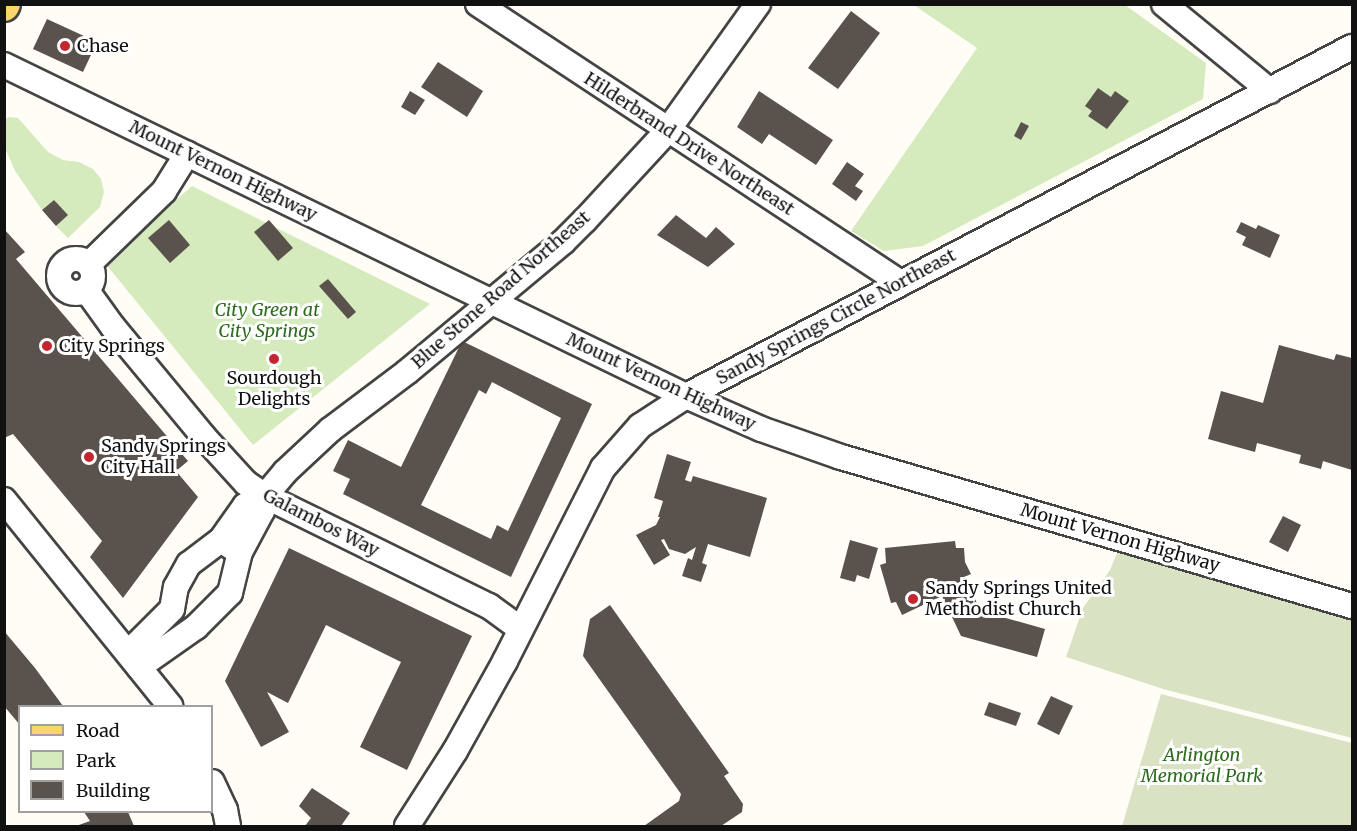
<!DOCTYPE html>
<html>
<head>
<meta charset="utf-8">
<style>
	body { margin:0 }
	#map { position:relative; width:1357px; height:831px; overflow:hidden; background:#fffdf5; font-family:Merriweather,serif }
	div>[style] { position:absolute }
	[style*='--x'] { left:calc(var(--x)*1px); top:calc(var(--y)*1px); width:calc(var(--w)*1px); rotate:calc(var(--a)*1deg) }
	.green>* { inset:0; background:#d5ebbd }
	.cemetery>* { inset:0; background:#d9e3c4 }
	.building>* { inset:0; background:#5a524d }
	.roads { filter:drop-shadow(2px 0 #444) drop-shadow(-2px 0 #444) drop-shadow(0 2px #444) drop-shadow(0 -2px #444) }
	.minor>* { height:24px; margin:-12px; padding:0 12px; transform-origin:12px; border-radius:12px; background:#fff }
	.minor>.ring { margin:-12px; padding:0; box-sizing:content-box; background:none; border:24px solid #fff; border-radius:50% }
	.major>* { height:30px; margin:-15px; padding:0 15px; transform-origin:15px; border-radius:15px; background:#f9d66b }
	.dots>* { width:16px; height:16px; translate:-50% -50%; box-sizing:border-box; border:3px solid #fff; border-radius:50% }
	span { translate:-50% -50%; white-space:nowrap; text-align:center; line-height:1.15; -webkit-text-stroke:6px #fff; paint-order:stroke }
	.poi-label { font-size:18px; color:#111 }
	.left { translate:0 -50%; text-align:left }
	.street-label { font-size:18px; color:#111 }
	.park-label { font-size:18px; color:#2f6b1f; font-style:italic }
	.frame { position:absolute; inset:0; border:6px solid #111; pointer-events:none }
	.legend { position:absolute; left:18px; top:705px; width:195px; height:108px; box-sizing:border-box; background:#fff; border:2px solid #a0a0a0; margin:0; padding:8px 10px; list-style:none; font-size:18px; color:#111 }
	.legend li { display:flex; align-items:center; gap:12px; height:30px }
	.legend b { width:30px; border:2px solid #a0a0a0 }
</style>
</head>
<body>
<div id="map">
	<div class="green">
		<i style="clip-path:polygon(914px 5px,1125px 5px,1206px 63px,1203px 99px,923px 246px,884px 251px,851px 231px,977px 48px)"></i>
		<i style="clip-path:polygon(9px 117px,18px 118px,48px 152px,63px 160px,79px 162px,93px 169px,101px 179px,104px 192px,100px 207px,68px 238px,56px 226px,67px 215px,54px 200px,42px 210px,15px 171px,5px 148px,4px 120px)"></i>
		<i style="clip-path:polygon(192px 186px,430px 304px,253px 445px,105px 263px)"></i>
	</div>
	<div class="cemetery">
		<i style="clip-path:polygon(1121px 544px,1352px 614px,1352px 738px,1163px 689px,1066px 657px,1083px 608px,1110px 570px)"></i>
		<i style="clip-path:polygon(1161px 694px,1352px 743px,1352px 826px,1122px 826px)"></i>
	</div>
	<div class="building">
		<i style="clip-path:polygon(851px 11px,880px 33px,838px 89px,808px 68px)"></i>
		<i style="clip-path:polygon(47px 19px,97px 42px,83px 72px,33px 49px)"></i>
		<i style="clip-path:polygon(438px 62px,483px 91px,467px 117px,421px 87px)"></i>
		<i style="clip-path:polygon(1098px 88px,1111px 97px,1115px 91px,1129px 101px,1107px 129px,1088px 116px,1092px 111px,1085px 106px)"></i>
		<i style="clip-path:polygon(410px 91px,425px 100px,415px 115px,401px 107px)"></i>
		<i style="clip-path:polygon(759px 91px,833px 140px,816px 165px,769px 134px,762px 144px,737px 127px)"></i>
		<i style="clip-path:polygon(1021px 122px,1029px 126px,1021px 140px,1014px 136px)"></i>
		<i style="clip-path:polygon(847px 162px,864px 174px,855px 186px,863px 191px,856px 201px,832px 184px)"></i>
		<i style="clip-path:polygon(54px 200px,68px 215px,56px 226px,42px 210px)"></i>
		<i style="clip-path:polygon(676px 215px,706px 238px,716px 227px,735px 244px,708px 267px,657px 235px)"></i>
		<i style="clip-path:polygon(169px 220px,190px 245px,170px 263px,148px 238px)"></i>
		<i style="clip-path:polygon(269px 220px,293px 248px,278px 261px,254px 232px)"></i>
		<i style="clip-path:polygon(1241px 222px,1256px 229px,1258px 225px,1280px 235px,1270px 258px,1242px 245px,1246px 237px,1236px 232px)"></i>
		<i style="clip-path:polygon(4px 229px,25px 252px,16px 259px,188px 461px,176px 471px,198px 497px,123px 598px,90px 557px,102px 541px,13px 434px,4px 438px)"></i>
		<i style="clip-path:polygon(328px 279px,356px 312px,348px 319px,319px 286px)"></i>
		<i style="clip-path:polygon(evenodd,462px 341px,592px 404px,511px 577px,343px 494px,350px 479px,333px 471px,348px 440px,401px 467px,462px 341px,492px 382px,561px 418px,508px 531px,497px 525px,491px 539px,421px 505px,479px 390px,486px 394px,492px 382px)"></i>
		<i style="clip-path:polygon(1279px 345px,1334px 360px,1336px 354px,1352px 358px,1352px 470px,1323px 461px,1321px 469px,1299px 463px,1301px 455px,1257px 443px,1255px 452px,1208px 439px,1221px 391px,1263px 403px)"></i>
		<i style="clip-path:polygon(667px 454px,691px 462px,685px 480px,691px 482px,693px 476px,767px 498px,750px 557px,708px 544px,702px 563px,707px 565px,701px 582px,682px 576px,688px 558px,692px 560px,696px 547px,685px 554px,669px 549px,664px 539px,661px 540px,670px 555px,654px 565px,636px 535px,656px 525px,660px 517px,658px 517px,663px 501px,654px 498px)"></i>
		<i style="clip-path:polygon(1283px 516px,1301px 525px,1288px 552px,1269px 542px)"></i>
		<i style="clip-path:polygon(850px 540px,878px 548px,869px 579px,857px 575px,855px 582px,840px 578px)"></i>
		<i style="clip-path:polygon(955px 541px,956px 548px,964px 548px,965px 562px,971px 574px,964px 577px,981px 611px,1045px 629px,1037px 657px,961px 636px,942px 596px,902px 615px,896px 602px,891px 603px,880px 565px,886px 563px,885px 548px)"></i>
		<i style="clip-path:polygon(289px 548px,472px 636px,407px 770px,360px 747px,401px 662px,326px 625px,288px 703px,267px 692px,289px 732px,261px 747px,225px 681px)"></i>
		<i style="clip-path:polygon(610px 605px,729px 773px,724px 776px,743px 804px,742px 812px,721px 826px,644px 826px,679px 801px,681px 794px,583px 656px,590px 619px)"></i>
		<i style="clip-path:polygon(4px 631px,35px 668px,63px 706px,20px 706px,20px 725px,4px 706px)"></i>
		<i style="clip-path:polygon(1051px 696px,1073px 706px,1059px 735px,1037px 724px)"></i>
		<i style="clip-path:polygon(989px 702px,1021px 713px,1016px 726px,984px 715px)"></i>
		<i style="clip-path:polygon(312px 788px,350px 813px,341px 826px,305px 826px,311px 818px,299px 806px)"></i>
		<i style="clip-path:polygon(84px 812px,128px 812px,134px 826px,76px 826px,90px 821px)"></i>
	</div>
	<div class="roads">
		<div class="minor">
			<i style="--x:478;--y:4;--w:507;--a:33.41"></i>
			<i style="--x:1164;--y:4;--w:137;--a:39.4"></i>
			<i style="--x:4;--y:65;--w:758;--a:25.89"></i>
			<i style="--x:686;--y:396;--w:82;--a:23.7"></i>
			<i style="--x:761;--y:429;--w:85;--a:19.3"></i>
			<i style="--x:841;--y:457;--w:532;--a:16.26"></i>
			<i class="ring" style="left:59px;top:259px;width:10px;height:10px"></i>
			<i style="--x:89;--y:264;--w:105;--a:-44.2"></i>
			<i style="--x:164;--y:191;--w:44;--a:-58.1"></i>
			<i style="--x:87;--y:291;--w:44;--a:54.2"></i>
			<i style="--x:113;--y:327;--w:143;--a:50.4"></i>
			<i style="--x:204;--y:437;--w:62;--a:47.6"></i>
			<i style="--x:246;--y:483;--w:23;--a:34"></i>
			<i style="--x:265;--y:496;--w:250;--a:26.2"></i>
			<i style="--x:489;--y:606;--w:39;--a:36"></i>
			<i style="--x:4;--y:500;--w:265;--a:51.1"></i>
			<i style="--x:221;--y:540;--w:42;--a:-54.8"></i>
			<i style="--x:245;--y:506;--w:22;--a:-27"></i>
			<i style="--x:265;--y:496;--w:31;--a:-50"></i>
			<i style="--x:285;--y:472;--w:62;--a:-43"></i>
			<i style="--x:330;--y:430;--w:96;--a:-37"></i>
			<i style="--x:407;--y:372;--w:203;--a:-39.8"></i>
			<i style="--x:563;--y:242;--w:31;--a:-45"></i>
			<i style="--x:585;--y:220;--w:122;--a:-47.3"></i>
			<i style="--x:668;--y:130;--w:155;--a:-54.5"></i>
			<i style="--x:128;--y:653;--w:62;--a:-45"></i>
			<i style="--x:172;--y:609;--w:22;--a:-80"></i>
			<i style="--x:176;--y:587;--w:26;--a:-61"></i>
			<i style="--x:189;--y:564;--w:40;--a:-37"></i>
			<i style="--x:221;--y:540;--w:14;--a:34"></i>
			<i style="--x:139;--y:667;--w:70;--a:-35.1"></i>
			<i style="--x:196;--y:627;--w:48;--a:-45"></i>
			<i style="--x:230;--y:593;--w:42;--a:-76.3"></i>
			<i style="--x:240;--y:552;--w:47;--a:-61.8"></i>
			<i style="--x:262;--y:511;--w:15;--a:-79"></i>
			<i style="--x:212;--y:782;--w:31;--a:65"></i>
			<i style="--x:225;--y:810;--w:16;--a:79"></i>
			<i style="--x:407;--y:826;--w:89;--a:-57.4"></i>
			<i style="--x:455;--y:751;--w:103;--a:-60.9"></i>
			<i style="--x:505;--y:661;--w:216;--a:-63.1"></i>
			<i style="--x:603;--y:468;--w:56;--a:-48.6"></i>
			<i style="--x:640;--y:426;--w:55;--a:-33.1"></i>
			<i style="--x:686;--y:396;--w:752;--a:-27.66"></i>
		</div>
		<div class="major">
			<i style="--x:4;--y:6;--w:2;--a:-63"></i>
		</div>
	</div>
	<div class="dots">
		<i style="left:65px;top:46px;background:#c4262e"></i>
		<i style="left:47px;top:346px;background:#c4262e"></i>
		<i style="left:274px;top:359px;background:#c4262e"></i>
		<i style="left:89px;top:457px;background:#c4262e"></i>
		<i style="left:913px;top:599px;background:#c4262e"></i>
	</div>
	<div class="poi-label">
		<span class="left" style="left:77px;top:46px">Chase</span>
		<span class="left" style="left:59px;top:346px">City Springs</span>
		<span style="left:274px;top:389px">Sourdough<br>Delights</span>
		<span class="left" style="left:101px;top:457px">Sandy Springs<br>City Hall</span>
		<span class="left" style="left:925px;top:599px">Sandy Springs United<br>Methodist Church</span>
	</div>
	<div class="street-label">
		<span style="left:689px;top:144px;rotate:33deg">Hilderbrand Drive Northeast</span>
		<span style="left:223px;top:171px;rotate:26deg">Mount Vernon Highway</span>
		<span style="left:501px;top:290px;rotate:-41deg">Blue Stone Road Northeast</span>
		<span style="left:836px;top:317px;rotate:-28deg">Sandy Springs Circle Northeast</span>
		<span style="left:661px;top:382px;rotate:25deg">Mount Vernon Highway</span>
		<span style="left:321px;top:523px;rotate:27deg">Galambos Way</span>
		<span style="left:1120px;top:538px;rotate:16deg">Mount Vernon Highway</span>
	</div>
	<div class="park-label">
		<span style="left:267px;top:321px">City Green at<br>City Springs</span>
		<span style="left:1202px;top:766px">Arlington<br>Memorial Park</span>
	</div>
	<div class="frame"></div>
	<ul class="legend">
	<li><b style="height:8px;background:#f9d66b"></b>Road</li>
	<li><b style="height:16px;background:#d5ebbd"></b>Park</li>
	<li><b style="height:16px;background:#5a524d"></b>Building</li>
	</ul>
</div>
</body>
</html>
